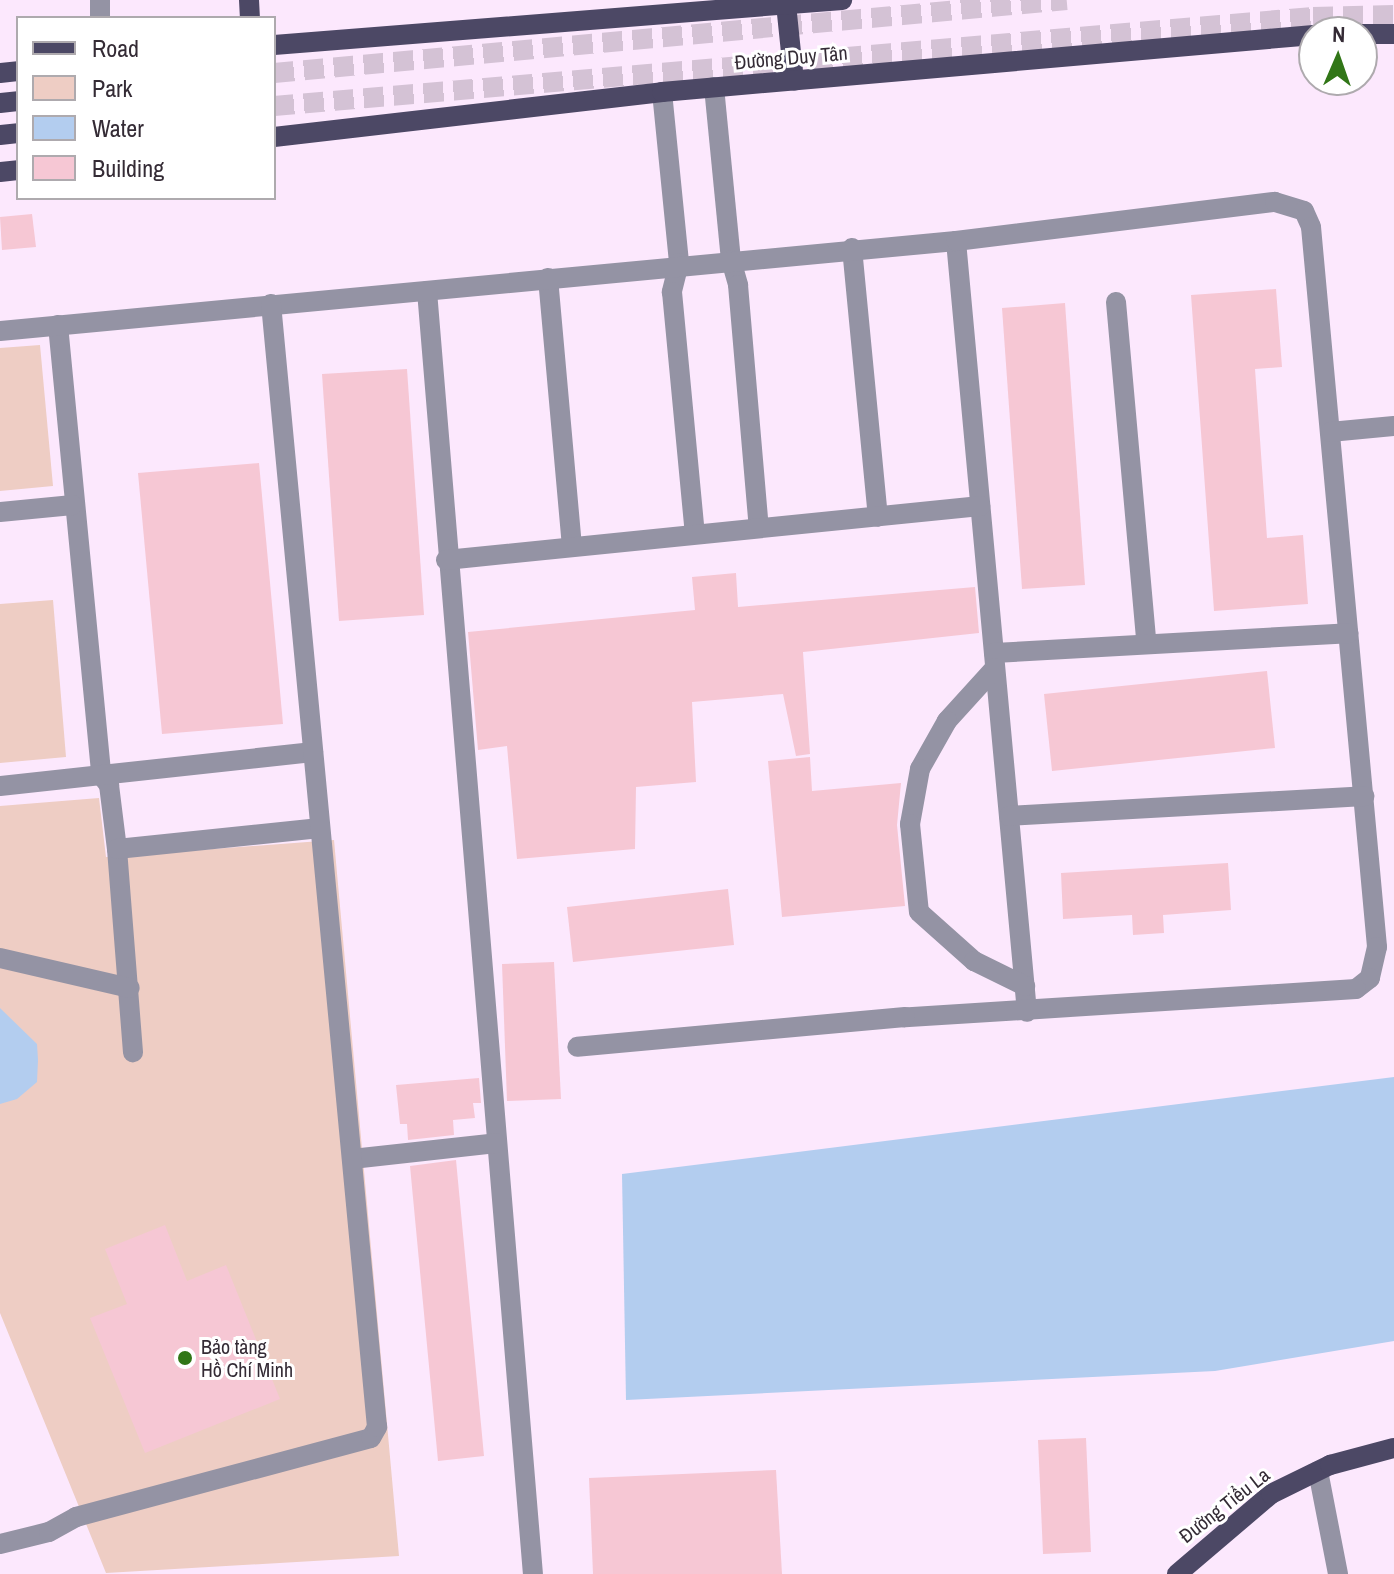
<!DOCTYPE html>
<html>
<head>
<meta charset="utf-8">
<style>
	body { margin:0 }
	#map { position:relative; width:1394px; height:1574px; overflow:hidden; background:#fce8fd; font-family:"Archivo Narrow",sans-serif }
	div>[style] { position:absolute }
	[style*='--x'] { left:calc(var(--x)*1px); top:calc(var(--y)*1px); width:calc(var(--w)*1px); rotate:calc(var(--a)*1deg) }
	.green>* { inset:0; background:#eecdc4 }
	.water>* { inset:0; background:#b3cdef }
	.building>* { inset:0; background:#f6c7d4 }
	.major-tunnel>* { height:20px; margin-top:-10px; transform-origin:0; background:repeating-linear-gradient(90deg,#d4c2d5 0 20px,transparent 0 30px) }
	.minor>* { height:20px; margin:-10px; padding:0 10px; transform-origin:10px; border-radius:10px; background:#9493a4 }
	.major>* { height:20px; margin:-10px; padding:0 10px; transform-origin:10px; border-radius:10px; background:#4c4865 }
	.dots>* { width:22px; height:22px; translate:-50% -50%; box-sizing:border-box; border:4px solid #fff; border-radius:50% }
	span { translate:-50% -50%; white-space:nowrap; text-align:center; line-height:1.15; -webkit-text-stroke:6px #fff; paint-order:stroke }
	.street-label { font-size:20px; color:#342b35 }
	.poi-label { font-size:20px; color:#342b35 }
	.left { translate:0 -50%; text-align:left }
	.legend { position:absolute; left:16px; top:16px; width:260px; height:184px; box-sizing:border-box; background:#fff; border:2px solid #aeaaae; margin:0; padding:10px 14px; list-style:none; font-size:24px; color:#342b35 }
	.legend li { display:flex; align-items:center; gap:16px; height:40px }
	.legend b { width:40px; border:2px solid #aeaaae }
	.north { position:absolute; left:1298px; top:16px; width:80px; height:80px; box-sizing:border-box; background:#fff; border:2px solid #aeaaae; border-radius:50%; rotate:2deg; font-size:22px; font-weight:700; line-height:32px; text-align:center; color:#342b35 }
	.north::after { content:''; display:block; margin:auto; width:28px; height:36px; background:#317617; clip-path:polygon(50% 0,100% 100%,50% 72%,0 100%) }
</style>
</head>
<body>
<div id="map">
	<div class="green">
		<i style="clip-path:polygon(40px 345px,53px 486px,0 491px,0 348px)"></i>
		<i style="clip-path:polygon(53px 600px,66px 757px,0 763px,0 604px)"></i>
		<i style="clip-path:polygon(99px 798px,106px 857px,334px 840px,399px 1556px,106px 1573px,0 1313px,0 806px)"></i>
	</div>
	<div class="water">
		<i style="clip-path:polygon(0 1008px,37px 1044px,38px 1060px,37px 1082px,17px 1099px,0 1104px)"></i>
		<i style="clip-path:polygon(1394px 1077px,1394px 1341px,1215px 1371px,626px 1400px,622px 1174px)"></i>
	</div>
	<div class="building">
		<i style="clip-path:polygon(32px 214px,36px 247px,2px 250px,0 217px)"></i>
		<i style="clip-path:polygon(1276px 289px,1282px 367px,1255px 369px,1267px 538px,1303px 535px,1308px 604px,1214px 611px,1191px 295px)"></i>
		<i style="clip-path:polygon(1065px 303px,1085px 585px,1022px 589px,1002px 308px)"></i>
		<i style="clip-path:polygon(407px 369px,424px 615px,339px 621px,322px 374px)"></i>
		<i style="clip-path:polygon(259px 463px,283px 724px,162px 734px,138px 473px)"></i>
		<i style="clip-path:polygon(736px 573px,738px 607px,975px 587px,979px 633px,803px 652px,810px 754px,796px 756px,783px 694px,692px 702px,696px 782px,636px 787px,635px 849px,517px 859px,507px 746px,478px 750px,468px 632px,695px 610px,692px 577px)"></i>
		<i style="clip-path:polygon(1267px 671px,1275px 748px,1052px 771px,1044px 694px)"></i>
		<i style="clip-path:polygon(810px 757px,812px 791px,901px 783px,897px 825px,905px 906px,782px 917px,768px 761px)"></i>
		<i style="clip-path:polygon(1228px 863px,1231px 910px,1163px 915px,1164px 933px,1133px 935px,1132px 915px,1063px 919px,1061px 873px)"></i>
		<i style="clip-path:polygon(728px 889px,734px 945px,573px 962px,567px 907px)"></i>
		<i style="clip-path:polygon(554px 962px,561px 1099px,507px 1101px,502px 964px)"></i>
		<i style="clip-path:polygon(479px 1078px,481px 1103px,473px 1103px,475px 1118px,453px 1120px,454px 1135px,408px 1140px,407px 1124px,400px 1124px,396px 1085px)"></i>
		<i style="clip-path:polygon(456px 1160px,484px 1456px,438px 1461px,410px 1166px)"></i>
		<i style="clip-path:polygon(165px 1225px,187px 1281px,226px 1265px,280px 1399px,145px 1453px,90px 1318px,127px 1304px,105px 1249px)"></i>
		<i style="clip-path:polygon(1086px 1438px,1091px 1552px,1043px 1554px,1038px 1440px)"></i>
		<i style="clip-path:polygon(776px 1470px,782px 1574px,593px 1574px,589px 1478px)"></i>
	</div>
	<div class="major-tunnel">
		<i style="--x:274;--y:73;--w:796;--a:-5.26"></i>
		<i style="--x:274;--y:106;--w:1043;--a:-4.9"></i>
		<i style="--x:1313;--y:17;--w:81;--a:-1.4"></i>
	</div>
	<div class="minor">
		<i style="--x:100;--y:0;--w:18;--a:90"></i>
		<i style="--x:714;--y:87;--w:174;--a:84.4"></i>
		<i style="--x:731;--y:260;--w:26;--a:74"></i>
		<i style="--x:738;--y:285;--w:244;--a:85.1"></i>
		<i style="--x:662;--y:92;--w:172;--a:84.3"></i>
		<i style="--x:679;--y:263;--w:30;--a:104"></i>
		<i style="--x:672;--y:292;--w:243;--a:84.6"></i>
		<i style="--x:956;--y:241;--w:774;--a:84.74"></i>
		<i style="--x:852;--y:248;--w:270;--a:84.5"></i>
		<i style="--x:548;--y:278;--w:269;--a:84.9"></i>
		<i style="--x:427;--y:291;--w:1287;--a:85.28"></i>
		<i style="--x:1116;--y:302;--w:340;--a:84.9"></i>
		<i style="--x:58;--y:325;--w:452;--a:84.5"></i>
		<i style="--x:101;--y:775;--w:13;--a:51"></i>
		<i style="--x:109;--y:785;--w:64;--a:82.9"></i>
		<i style="--x:117;--y:849;--w:204;--a:85.5"></i>
		<i style="--x:0;--y:331;--w:960;--a:-5.38"></i>
		<i style="--x:956;--y:241;--w:321;--a:-7"></i>
		<i style="--x:1275;--y:202;--w:30;--a:17"></i>
		<i style="--x:1304;--y:211;--w:17;--a:66"></i>
		<i style="--x:1311;--y:227;--w:723;--a:84.76"></i>
		<i style="--x:1377;--y:947;--w:32;--a:103"></i>
		<i style="--x:1370;--y:978;--w:18;--a:142"></i>
		<i style="--x:1356;--y:989;--w:452;--a:176.4"></i>
		<i style="--x:905;--y:1017;--w:329;--a:174.8"></i>
		<i style="--x:1330;--y:432;--w:64;--a:-5.4"></i>
		<i style="--x:0;--y:512;--w:73;--a:-5.5"></i>
		<i style="--x:446;--y:560;--w:537;--a:-5.77"></i>
		<i style="--x:994;--y:653;--w:355;--a:-3.2"></i>
		<i style="--x:995;--y:668;--w:72;--a:132.2"></i>
		<i style="--x:947;--y:721;--w:55;--a:119.4"></i>
		<i style="--x:920;--y:769;--w:56;--a:100.3"></i>
		<i style="--x:910;--y:824;--w:88;--a:84.2"></i>
		<i style="--x:919;--y:912;--w:74;--a:41.7"></i>
		<i style="--x:974;--y:961;--w:57;--a:26.1"></i>
		<i style="--x:0;--y:786;--w:315;--a:-6.2"></i>
		<i style="--x:1009;--y:816;--w:356;--a:-3.2"></i>
		<i style="--x:117;--y:849;--w:204;--a:-5.9"></i>
		<i style="--x:0;--y:958;--w:133;--a:13"></i>
		<i style="--x:352;--y:1159;--w:145;--a:-6.3"></i>
		<i style="--x:1318;--y:1471;--w:105;--a:79"></i>
		<i style="--x:0;--y:1544;--w:50;--a:-13.8"></i>
		<i style="--x:49;--y:1532;--w:31;--a:-29"></i>
		<i style="--x:76;--y:1517;--w:305;--a:-15"></i>
		<i style="--x:371;--y:1438;--w:13;--a:-61"></i>
		<i style="--x:377;--y:1427;--w:1128;--a:-95.39"></i>
	</div>
	<div class="major">
		<i style="--x:249;--y:0;--w:18;--a:87"></i>
		<i style="--x:786;--y:4;--w:77;--a:84.1"></i>
		<i style="--x:1362;--y:34;--w:32;--a:0"></i>
		<i style="--x:274;--y:45;--w:570;--a:-4.53"></i>
		<i style="--x:0;--y:73;--w:18;--a:-6"></i>
		<i style="--x:0;--y:103;--w:18;--a:-6"></i>
		<i style="--x:0;--y:135;--w:18;--a:-6"></i>
		<i style="--x:274;--y:137;--w:391;--a:-6.6"></i>
		<i style="--x:662;--y:92;--w:654;--a:-5"></i>
		<i style="--x:0;--y:172;--w:18;--a:-6"></i>
		<i style="--x:1177;--y:1574;--w:123;--a:-40.4"></i>
		<i style="--x:1271;--y:1494;--w:66;--a:-26.2"></i>
		<i style="--x:1330;--y:1465;--w:66;--a:-14.9"></i>
	</div>
	<div class="dots">
		<i style="left:185px;top:1358px;background:#317617"></i>
	</div>
	<div class="street-label">
		<span style="left:791px;top:57px;rotate:-5deg">Đường Duy Tân</span>
		<span style="left:1224px;top:1505px;rotate:-38deg">Đường Tiểu La</span>
	</div>
	<div class="poi-label">
		<span class="left" style="left:201px;top:1358px">Bảo tàng<br>Hồ Chí Minh</span>
	</div>
	<ul class="legend">
	<li><b style="height:10px;background:#4c4865"></b>Road</li>
	<li><b style="height:22px;background:#eecdc4"></b>Park</li>
	<li><b style="height:22px;background:#b3cdef"></b>Water</li>
	<li><b style="height:22px;background:#f6c7d4"></b>Building</li>
	</ul>
	<div class="north">N</div>
</div>
</body>
</html>
